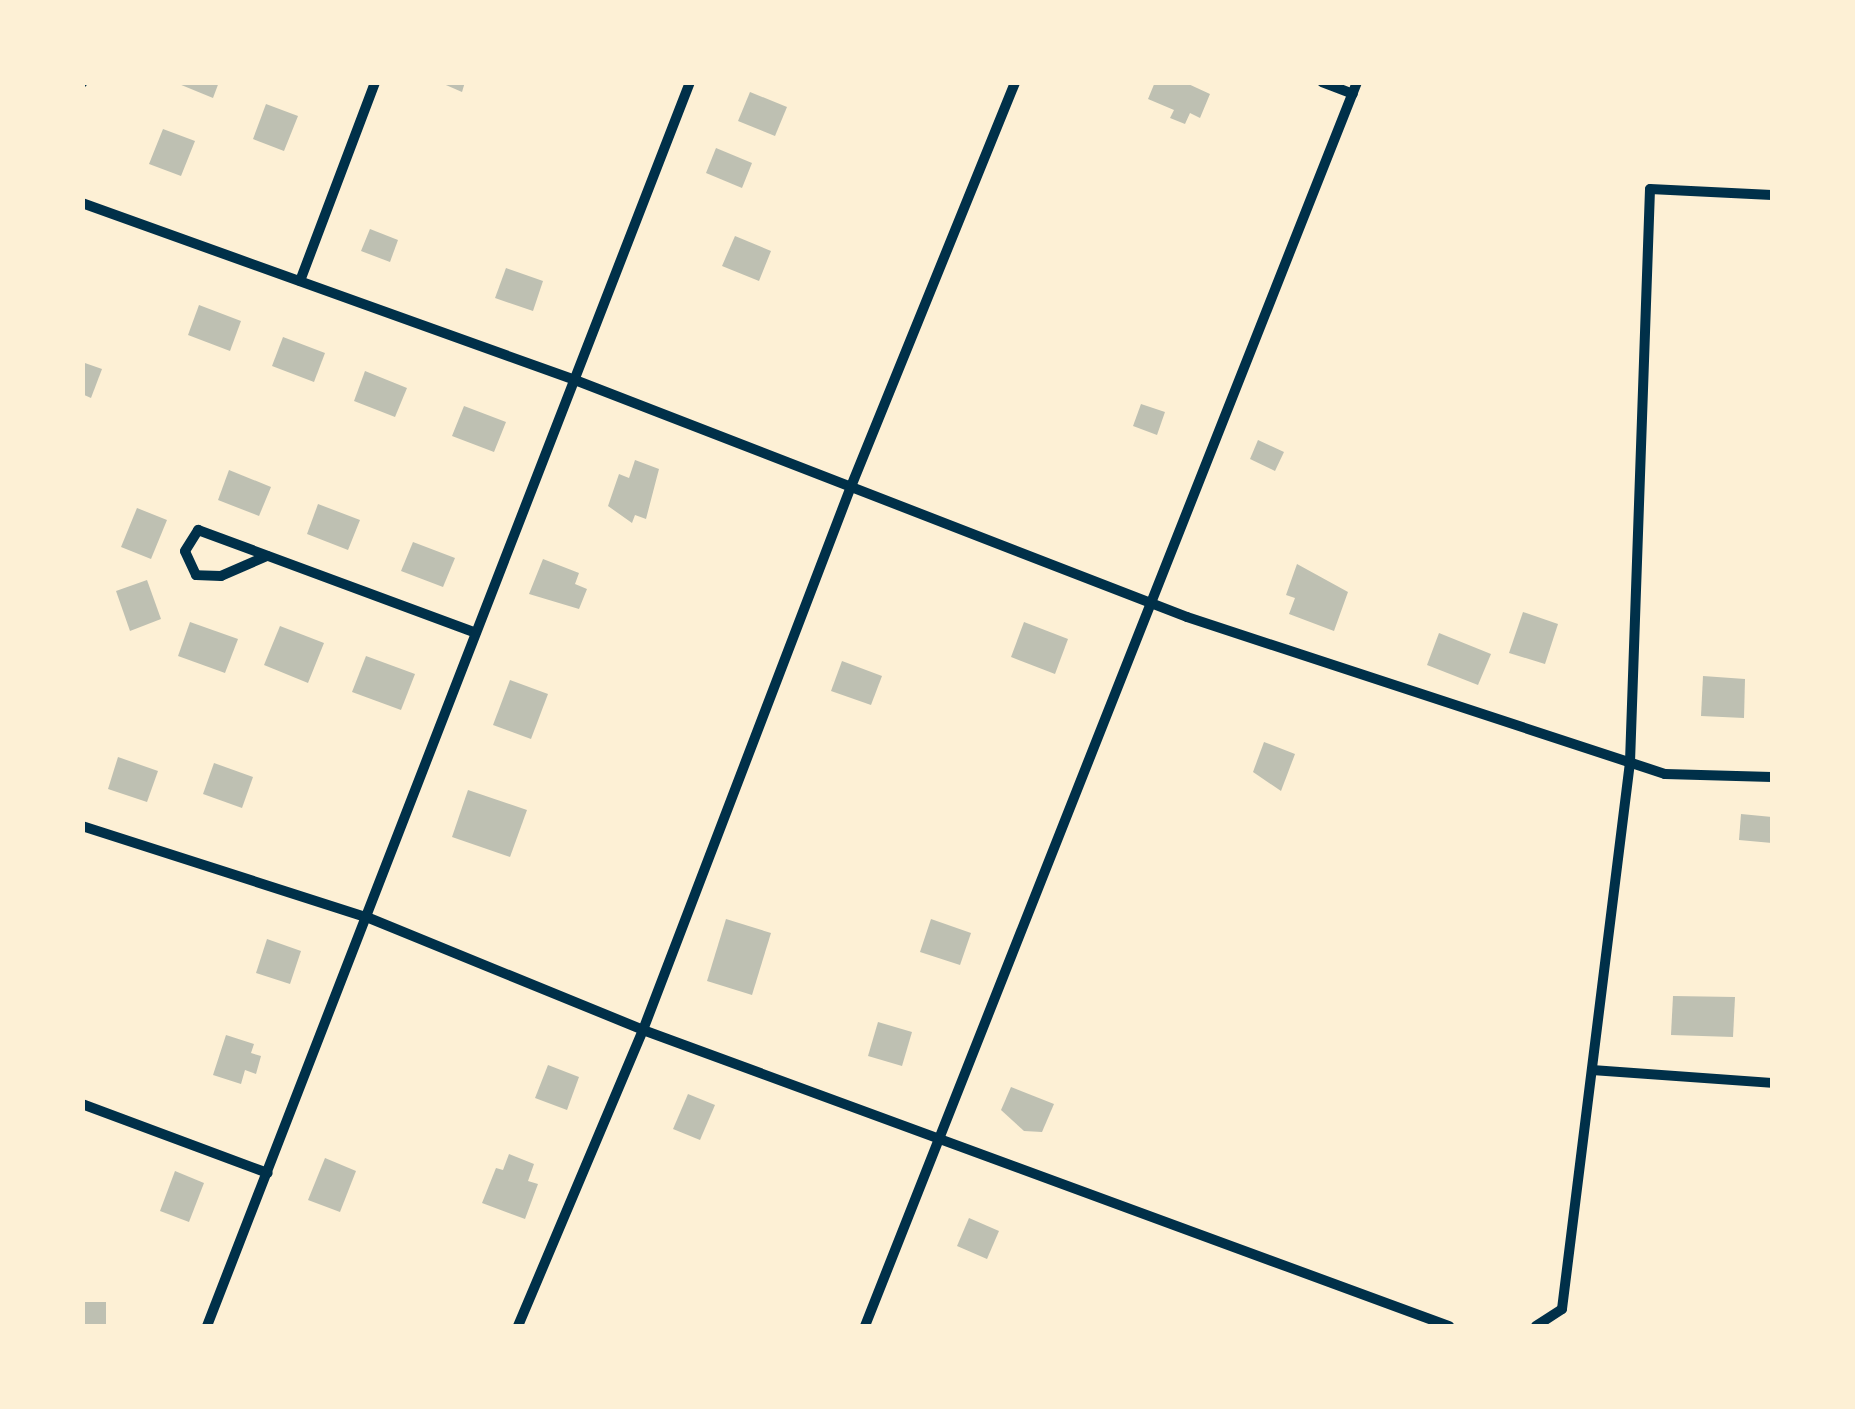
<!DOCTYPE html>
<html>
<head>
<meta charset="utf-8">
<style>
	body { margin:0 }
	#map { position:relative; width:1855px; height:1409px; overflow:hidden; background:#fdf0d5; font-family:"Sofia Sans Condensed",sans-serif }
	div>[style] { position:absolute }
	[style*='--x'] { left:calc(var(--x)*1px); top:calc(var(--y)*1px); width:calc(var(--w)*1px); rotate:calc(var(--a)*1deg) }
	.building>* { inset:0; background:#bec0b2 }
	.minor>* { height:10px; margin:-5px; padding:0 5px; transform-origin:5px; border-radius:5px; background:#003049 }
	span { translate:-50% -50%; white-space:nowrap; text-align:center; line-height:1.15; -webkit-text-stroke:8px #fdf0d5; paint-order:stroke }
	.frame { position:absolute; inset:0; border:85px solid #fdf0d5; pointer-events:none }
</style>
</head>
<body>
<div id="map">
	<div class="building">
		<i style="clip-path:polygon(174px 82px,219px 82px,213px 98px)"></i>
		<i style="clip-path:polygon(439px 82px,465px 82px,462px 92px)"></i>
		<i style="clip-path:polygon(1155px 82px,1184px 82px,1210px 94px,1200px 118px,1190px 113px,1185px 124px,1170px 118px,1174px 110px,1148px 99px)"></i>
		<i style="clip-path:polygon(750px 92px,787px 107px,775px 136px,738px 121px)"></i>
		<i style="clip-path:polygon(266px 104px,298px 116px,284px 151px,253px 139px)"></i>
		<i style="clip-path:polygon(163px 129px,195px 141px,181px 176px,149px 164px)"></i>
		<i style="clip-path:polygon(716px 148px,752px 163px,742px 188px,706px 173px)"></i>
		<i style="clip-path:polygon(370px 229px,398px 240px,390px 262px,361px 251px)"></i>
		<i style="clip-path:polygon(735px 236px,771px 251px,759px 281px,722px 266px)"></i>
		<i style="clip-path:polygon(506px 268px,543px 281px,533px 311px,495px 298px)"></i>
		<i style="clip-path:polygon(199px 305px,241px 321px,230px 351px,188px 335px)"></i>
		<i style="clip-path:polygon(283px 337px,325px 353px,314px 382px,272px 366px)"></i>
		<i style="clip-path:polygon(82px 362px,102px 369px,91px 398px,82px 394px)"></i>
		<i style="clip-path:polygon(365px 371px,407px 388px,395px 417px,354px 401px)"></i>
		<i style="clip-path:polygon(1141px 404px,1165px 412px,1157px 435px,1133px 426px)"></i>
		<i style="clip-path:polygon(464px 406px,506px 422px,494px 452px,452px 436px)"></i>
		<i style="clip-path:polygon(1258px 440px,1284px 452px,1275px 471px,1250px 459px)"></i>
		<i style="clip-path:polygon(635px 460px,659px 469px,646px 519px,635px 515px,632px 523px,608px 506px,619px 474px,629px 478px)"></i>
		<i style="clip-path:polygon(229px 470px,271px 487px,259px 516px,218px 500px)"></i>
		<i style="clip-path:polygon(318px 504px,360px 520px,348px 550px,307px 534px)"></i>
		<i style="clip-path:polygon(137px 508px,167px 520px,151px 559px,121px 547px)"></i>
		<i style="clip-path:polygon(413px 542px,455px 558px,443px 587px,401px 571px)"></i>
		<i style="clip-path:polygon(543px 559px,579px 573px,575px 584px,587px 589px,579px 609px,529px 594px)"></i>
		<i style="clip-path:polygon(1297px 564px,1348px 592px,1334px 631px,1289px 614px,1295px 598px,1286px 595px)"></i>
		<i style="clip-path:polygon(147px 580px,161px 619px,130px 631px,116px 591px)"></i>
		<i style="clip-path:polygon(1523px 612px,1558px 624px,1545px 664px,1509px 653px)"></i>
		<i style="clip-path:polygon(190px 622px,238px 639px,225px 673px,178px 656px)"></i>
		<i style="clip-path:polygon(1024px 622px,1068px 639px,1055px 674px,1011px 657px)"></i>
		<i style="clip-path:polygon(280px 626px,324px 643px,308px 683px,264px 665px)"></i>
		<i style="clip-path:polygon(1439px 633px,1491px 654px,1478px 685px,1427px 665px)"></i>
		<i style="clip-path:polygon(366px 656px,415px 674px,401px 710px,352px 692px)"></i>
		<i style="clip-path:polygon(842px 661px,882px 676px,871px 705px,831px 691px)"></i>
		<i style="clip-path:polygon(1703px 676px,1745px 679px,1744px 718px,1701px 716px)"></i>
		<i style="clip-path:polygon(510px 680px,548px 694px,531px 739px,493px 725px)"></i>
		<i style="clip-path:polygon(1264px 742px,1295px 754px,1281px 791px,1253px 772px)"></i>
		<i style="clip-path:polygon(118px 757px,158px 771px,147px 802px,108px 789px)"></i>
		<i style="clip-path:polygon(214px 763px,253px 777px,242px 808px,203px 794px)"></i>
		<i style="clip-path:polygon(468px 790px,527px 810px,510px 857px,452px 837px)"></i>
		<i style="clip-path:polygon(1741px 814px,1772px 817px,1772px 843px,1739px 840px)"></i>
		<i style="clip-path:polygon(726px 919px,771px 933px,752px 995px,707px 981px)"></i>
		<i style="clip-path:polygon(931px 919px,971px 933px,960px 965px,920px 952px)"></i>
		<i style="clip-path:polygon(267px 939px,301px 951px,290px 984px,256px 973px)"></i>
		<i style="clip-path:polygon(1673px 996px,1735px 997px,1733px 1037px,1671px 1035px)"></i>
		<i style="clip-path:polygon(878px 1022px,912px 1032px,902px 1066px,868px 1056px)"></i>
		<i style="clip-path:polygon(226px 1035px,254px 1044px,251px 1053px,261px 1056px,256px 1074px,245px 1070px,241px 1084px,213px 1075px)"></i>
		<i style="clip-path:polygon(548px 1065px,579px 1077px,567px 1110px,535px 1098px)"></i>
		<i style="clip-path:polygon(1011px 1087px,1054px 1104px,1042px 1132px,1024px 1131px,1001px 1110px)"></i>
		<i style="clip-path:polygon(688px 1094px,715px 1105px,700px 1140px,673px 1129px)"></i>
		<i style="clip-path:polygon(509px 1154px,534px 1164px,528px 1181px,538px 1184px,525px 1219px,482px 1203px,496px 1168px,503px 1170px)"></i>
		<i style="clip-path:polygon(325px 1158px,356px 1171px,340px 1212px,308px 1200px)"></i>
		<i style="clip-path:polygon(175px 1171px,204px 1183px,189px 1222px,160px 1211px)"></i>
		<i style="clip-path:polygon(969px 1218px,999px 1231px,987px 1259px,957px 1246px)"></i>
		<i style="clip-path:polygon(82px 1302px,106px 1302px,106px 1326px,82px 1326px)"></i>
	</div>
	<div class="minor">
		<i style="--x:1322;--y:82;--w:33;--a:21"></i>
		<i style="--x:82;--y:83;--w:1;--a:-45"></i>
		<i style="--x:82;--y:203;--w:524;--a:19.75"></i>
		<i style="--x:575;--y:380;--w:656;--a:21.17"></i>
		<i style="--x:1187;--y:617;--w:503;--a:18.18"></i>
		<i style="--x:1665;--y:774;--w:107;--a:1.6"></i>
		<i style="--x:300;--y:281;--w:213;--a:-69.3"></i>
		<i style="--x:267;--y:556;--w:50;--a:156.5"></i>
		<i style="--x:221;--y:576;--w:25;--a:-178"></i>
		<i style="--x:196;--y:575;--w:26;--a:-115"></i>
		<i style="--x:185;--y:551;--w:25;--a:-58"></i>
		<i style="--x:198;--y:530;--w:296;--a:20.3"></i>
		<i style="--x:82;--y:826;--w:301;--a:17.8"></i>
		<i style="--x:369;--y:918;--w:296;--a:22.2"></i>
		<i style="--x:643;--y:1030;--w:859;--a:20.17"></i>
		<i style="--x:1592;--y:1070;--w:180;--a:4.1"></i>
		<i style="--x:82;--y:1104;--w:198;--a:20.4"></i>
		<i style="--x:207;--y:1326;--w:1334;--a:-68.78"></i>
		<i style="--x:518;--y:1326;--w:321;--a:-67.1"></i>
		<i style="--x:643;--y:1030;--w:579;--a:-69.06"></i>
		<i style="--x:850;--y:489;--w:439;--a:-67.9"></i>
		<i style="--x:865;--y:1326;--w:1338;--a:-68.42"></i>
		<i style="--x:1536;--y:1326;--w:31;--a:-33"></i>
		<i style="--x:1562;--y:1309;--w:551;--a:-82.91"></i>
		<i style="--x:1630;--y:762;--w:573;--a:-88"></i>
		<i style="--x:1650;--y:189;--w:122;--a:2.8"></i>
	</div>
	<div class="frame"></div>
</div>
</body>
</html>
